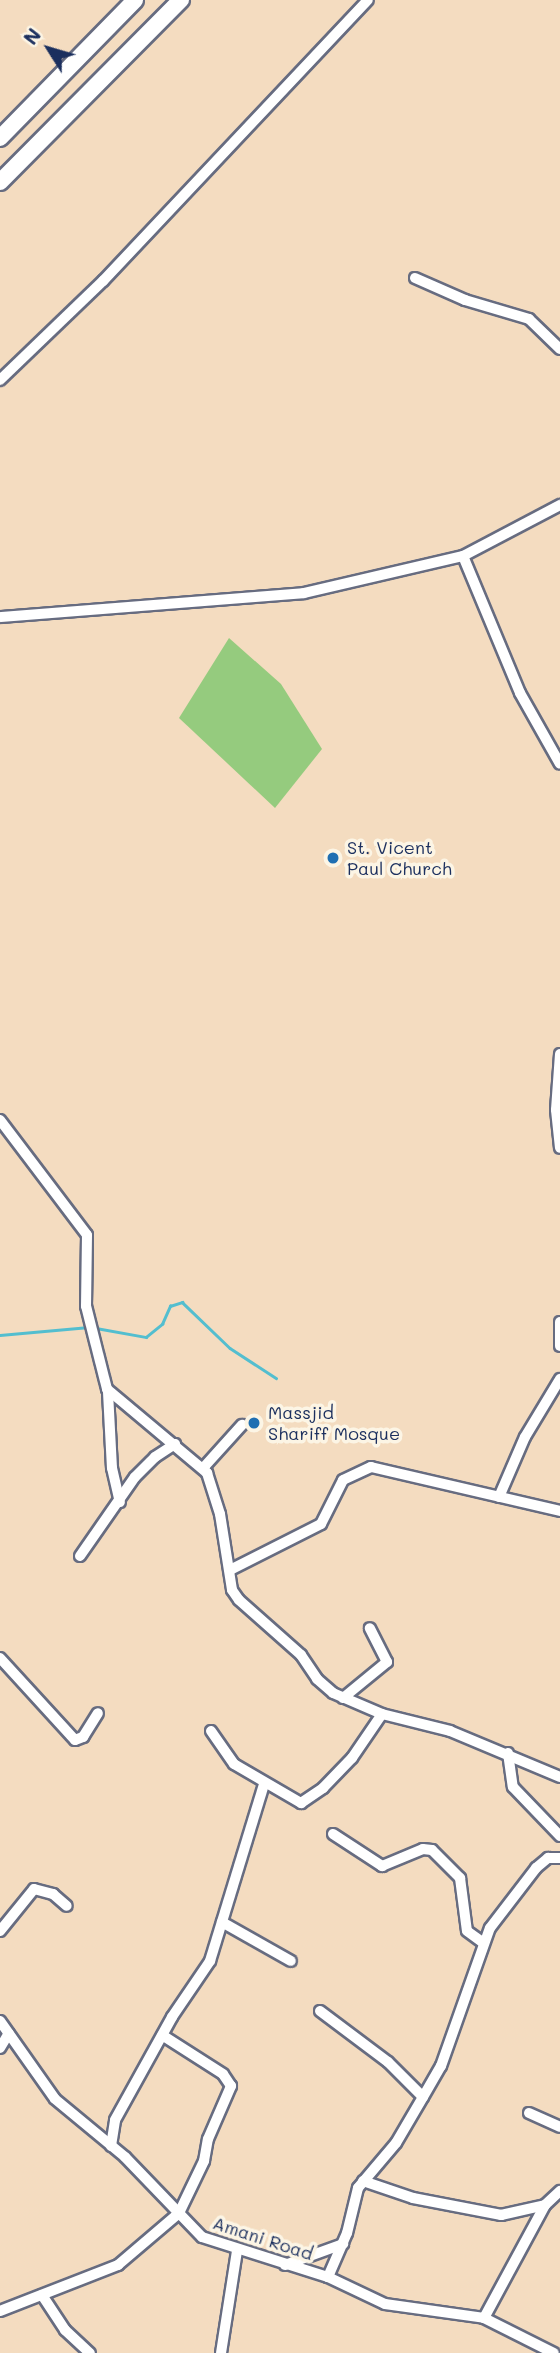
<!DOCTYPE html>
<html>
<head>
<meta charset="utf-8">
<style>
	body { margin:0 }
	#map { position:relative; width:560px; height:2353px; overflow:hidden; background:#f4dcc0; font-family:Mali,sans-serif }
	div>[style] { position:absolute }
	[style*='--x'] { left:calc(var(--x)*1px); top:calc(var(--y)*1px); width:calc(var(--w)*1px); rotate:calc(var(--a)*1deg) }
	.green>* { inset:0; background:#95cb7e }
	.stream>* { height:2.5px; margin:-1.25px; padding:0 1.25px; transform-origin:1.25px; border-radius:1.25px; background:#53becf }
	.roads { filter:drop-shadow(2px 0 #676c80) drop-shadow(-2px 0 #676c80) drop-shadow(0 2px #676c80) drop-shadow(0 -2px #676c80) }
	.minor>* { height:10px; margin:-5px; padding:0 5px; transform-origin:5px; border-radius:5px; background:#fff }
	.highway>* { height:16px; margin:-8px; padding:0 8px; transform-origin:8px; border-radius:8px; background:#fff }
	.dots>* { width:19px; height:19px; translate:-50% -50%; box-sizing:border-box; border:4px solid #fcf5e5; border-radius:50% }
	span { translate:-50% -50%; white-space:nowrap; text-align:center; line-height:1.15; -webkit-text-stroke:7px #fcf5e5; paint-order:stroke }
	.poi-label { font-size:18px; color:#1b2f5e }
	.left { translate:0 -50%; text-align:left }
	.street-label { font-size:18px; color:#1b2f5e }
	.north { position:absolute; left:14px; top:14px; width:70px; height:70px; -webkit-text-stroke:5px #fcf5e5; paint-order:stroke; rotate:307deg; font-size:19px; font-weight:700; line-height:28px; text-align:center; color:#1b2f5e }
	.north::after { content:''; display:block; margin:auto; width:24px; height:32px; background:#1b2f5e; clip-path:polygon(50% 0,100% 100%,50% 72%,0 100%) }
</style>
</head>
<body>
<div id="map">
	<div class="green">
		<i style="clip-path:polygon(229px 638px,281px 684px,322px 749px,275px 808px,179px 718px)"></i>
	</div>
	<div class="stream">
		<i style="--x:96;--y:1328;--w:51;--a:10.2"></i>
		<i style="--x:146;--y:1337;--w:21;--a:-39"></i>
		<i style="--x:162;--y:1324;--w:20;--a:-66"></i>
		<i style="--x:170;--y:1306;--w:13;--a:-18"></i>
		<i style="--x:182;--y:1302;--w:66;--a:43.8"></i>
		<i style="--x:230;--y:1348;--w:55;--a:33.1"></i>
		<i style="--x:0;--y:1335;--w:89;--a:-5.1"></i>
	</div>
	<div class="roads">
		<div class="minor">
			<i style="--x:415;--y:278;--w:55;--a:23.7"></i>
			<i style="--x:465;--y:300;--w:67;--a:16.5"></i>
			<i style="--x:529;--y:319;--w:43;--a:44.1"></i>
			<i style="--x:0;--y:380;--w:143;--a:-43.9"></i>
			<i style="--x:103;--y:281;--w:386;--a:-46.7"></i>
			<i style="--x:463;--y:556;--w:148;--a:67.4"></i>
			<i style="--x:520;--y:693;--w:81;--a:60.6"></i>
			<i style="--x:0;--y:617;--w:305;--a:-4.5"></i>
			<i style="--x:304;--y:593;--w:163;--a:-13.1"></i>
			<i style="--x:463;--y:556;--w:110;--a:-27.7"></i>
			<i style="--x:560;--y:1054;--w:56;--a:94.1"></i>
			<i style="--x:556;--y:1110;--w:38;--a:84"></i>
			<i style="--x:0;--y:1120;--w:144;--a:52.9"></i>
			<i style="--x:87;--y:1235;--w:71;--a:90.8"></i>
			<i style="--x:86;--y:1306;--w:86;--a:75.8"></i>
			<i style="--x:107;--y:1389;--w:131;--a:40"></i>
			<i style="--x:207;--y:1473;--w:43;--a:72.4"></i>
			<i style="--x:220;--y:1514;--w:77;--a:81"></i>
			<i style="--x:232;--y:1590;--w:12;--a:55"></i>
			<i style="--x:239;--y:1600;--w:83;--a:41.6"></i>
			<i style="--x:301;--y:1655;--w:29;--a:56"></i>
			<i style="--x:317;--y:1679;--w:21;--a:41"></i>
			<i style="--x:333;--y:1693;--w:53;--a:23.2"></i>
			<i style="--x:382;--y:1714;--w:70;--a:14"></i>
			<i style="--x:450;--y:1731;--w:119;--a:22.7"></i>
			<i style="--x:560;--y:1322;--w:24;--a:90"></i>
			<i style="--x:108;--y:1392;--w:76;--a:87"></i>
			<i style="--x:112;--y:1468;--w:35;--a:77"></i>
			<i style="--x:204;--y:1467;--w:57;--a:-47.9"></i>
			<i style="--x:499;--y:1497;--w:65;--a:-66.6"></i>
			<i style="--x:525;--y:1437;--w:68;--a:-58.9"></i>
			<i style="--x:80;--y:1556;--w:96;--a:-55.2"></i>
			<i style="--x:135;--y:1477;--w:28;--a:-45"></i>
			<i style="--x:155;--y:1457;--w:24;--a:-33"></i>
			<i style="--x:230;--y:1570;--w:102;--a:-26.8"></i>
			<i style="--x:321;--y:1524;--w:49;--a:-63.4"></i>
			<i style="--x:343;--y:1480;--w:31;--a:-25"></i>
			<i style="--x:371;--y:1467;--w:194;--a:13.1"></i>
			<i style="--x:0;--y:1658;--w:111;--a:47.6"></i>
			<i style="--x:75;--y:1740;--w:9;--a:-21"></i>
			<i style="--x:83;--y:1737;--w:28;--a:-58"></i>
			<i style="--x:343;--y:1698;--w:57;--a:-39.3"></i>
			<i style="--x:387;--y:1662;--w:38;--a:-117"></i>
			<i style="--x:211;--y:1731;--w:40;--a:55.1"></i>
			<i style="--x:234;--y:1764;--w:78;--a:30.2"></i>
			<i style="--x:301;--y:1803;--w:27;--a:-34"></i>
			<i style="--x:323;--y:1788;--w:42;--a:-46"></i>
			<i style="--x:352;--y:1758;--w:53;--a:-55.7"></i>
			<i style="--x:508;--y:1753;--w:34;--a:82"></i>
			<i style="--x:513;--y:1787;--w:68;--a:46.2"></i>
			<i style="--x:333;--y:1834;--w:59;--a:33.1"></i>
			<i style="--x:382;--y:1866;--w:44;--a:-22.5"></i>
			<i style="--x:423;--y:1849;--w:9;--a:6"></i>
			<i style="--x:432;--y:1850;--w:40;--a:45"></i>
			<i style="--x:460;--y:1878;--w:53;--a:82.5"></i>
			<i style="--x:467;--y:1931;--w:19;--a:36"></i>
			<i style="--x:222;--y:1922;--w:79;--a:29.5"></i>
			<i style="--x:0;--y:1931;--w:54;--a:-51"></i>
			<i style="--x:34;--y:1889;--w:20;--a:15"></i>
			<i style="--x:53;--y:1894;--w:18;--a:41"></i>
			<i style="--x:320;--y:2011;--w:85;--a:36.9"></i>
			<i style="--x:388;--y:2062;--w:49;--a:45"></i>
			<i style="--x:423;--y:2097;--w:53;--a:120.4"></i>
			<i style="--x:396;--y:2143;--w:59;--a:130.2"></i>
			<i style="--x:358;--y:2188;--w:46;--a:103.7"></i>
			<i style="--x:347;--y:2233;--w:48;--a:113.4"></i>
			<i style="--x:0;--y:2021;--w:95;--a:54.8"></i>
			<i style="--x:55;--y:2099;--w:91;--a:39.6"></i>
			<i style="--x:125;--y:2157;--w:111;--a:46.1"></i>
			<i style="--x:202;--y:2237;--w:132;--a:17.6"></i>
			<i style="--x:328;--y:2277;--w:63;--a:25.3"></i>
			<i style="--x:385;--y:2304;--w:100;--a:8"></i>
			<i style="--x:484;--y:2318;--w:78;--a:26.6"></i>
			<i style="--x:0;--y:2048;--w:17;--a:-59"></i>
			<i style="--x:423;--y:2097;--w:36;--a:-60"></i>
			<i style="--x:441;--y:2066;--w:146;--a:-70.5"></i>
			<i style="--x:490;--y:1928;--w:76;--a:-52.5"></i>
			<i style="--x:536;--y:1868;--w:16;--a:-40"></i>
			<i style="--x:548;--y:1858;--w:12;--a:0"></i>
			<i style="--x:529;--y:2113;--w:34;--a:24"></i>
			<i style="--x:111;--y:2146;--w:26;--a:-81"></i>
			<i style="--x:115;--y:2120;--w:118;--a:-61"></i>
			<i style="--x:172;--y:2017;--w:68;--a:-55.8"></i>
			<i style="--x:210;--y:1961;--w:185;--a:-73"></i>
			<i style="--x:363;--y:2181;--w:53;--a:18.8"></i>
			<i style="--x:413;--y:2198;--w:90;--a:10.9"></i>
			<i style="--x:501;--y:2215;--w:45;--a:-12.8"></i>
			<i style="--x:285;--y:2265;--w:62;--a:-19.9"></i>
			<i style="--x:42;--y:2295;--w:42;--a:56.7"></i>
			<i style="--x:65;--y:2330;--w:34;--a:43"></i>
			<i style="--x:0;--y:2311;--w:127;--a:-21.3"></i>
			<i style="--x:118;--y:2265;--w:80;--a:-40.4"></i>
			<i style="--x:179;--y:2213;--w:58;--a:-64.3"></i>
			<i style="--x:204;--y:2161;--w:22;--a:-80"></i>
			<i style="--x:208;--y:2139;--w:58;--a:-66.5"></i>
			<i style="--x:231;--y:2086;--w:14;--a:-124"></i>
			<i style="--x:223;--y:2074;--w:72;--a:-147.4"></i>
			<i style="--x:484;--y:2318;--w:128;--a:-61.6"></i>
			<i style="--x:545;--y:2205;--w:21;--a:-43"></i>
			<i style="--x:221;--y:2353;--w:103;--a:-81.1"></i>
		</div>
		<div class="highway">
			<i style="--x:0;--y:138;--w:193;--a:-45.6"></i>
			<i style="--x:0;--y:182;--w:257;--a:-45.2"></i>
		</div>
	</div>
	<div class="dots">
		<i style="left:333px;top:858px;background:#1f6fb2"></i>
		<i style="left:254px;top:1423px;background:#1f6fb2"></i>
	</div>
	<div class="poi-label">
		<span class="left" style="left:347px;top:858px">St. Vicent<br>Paul Church</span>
		<span class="left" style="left:268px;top:1423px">Massjid<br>Shariff Mosque</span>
	</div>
	<div class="street-label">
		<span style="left:263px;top:2238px;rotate:18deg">Amani Road</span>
	</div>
	<div class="north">N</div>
</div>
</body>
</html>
